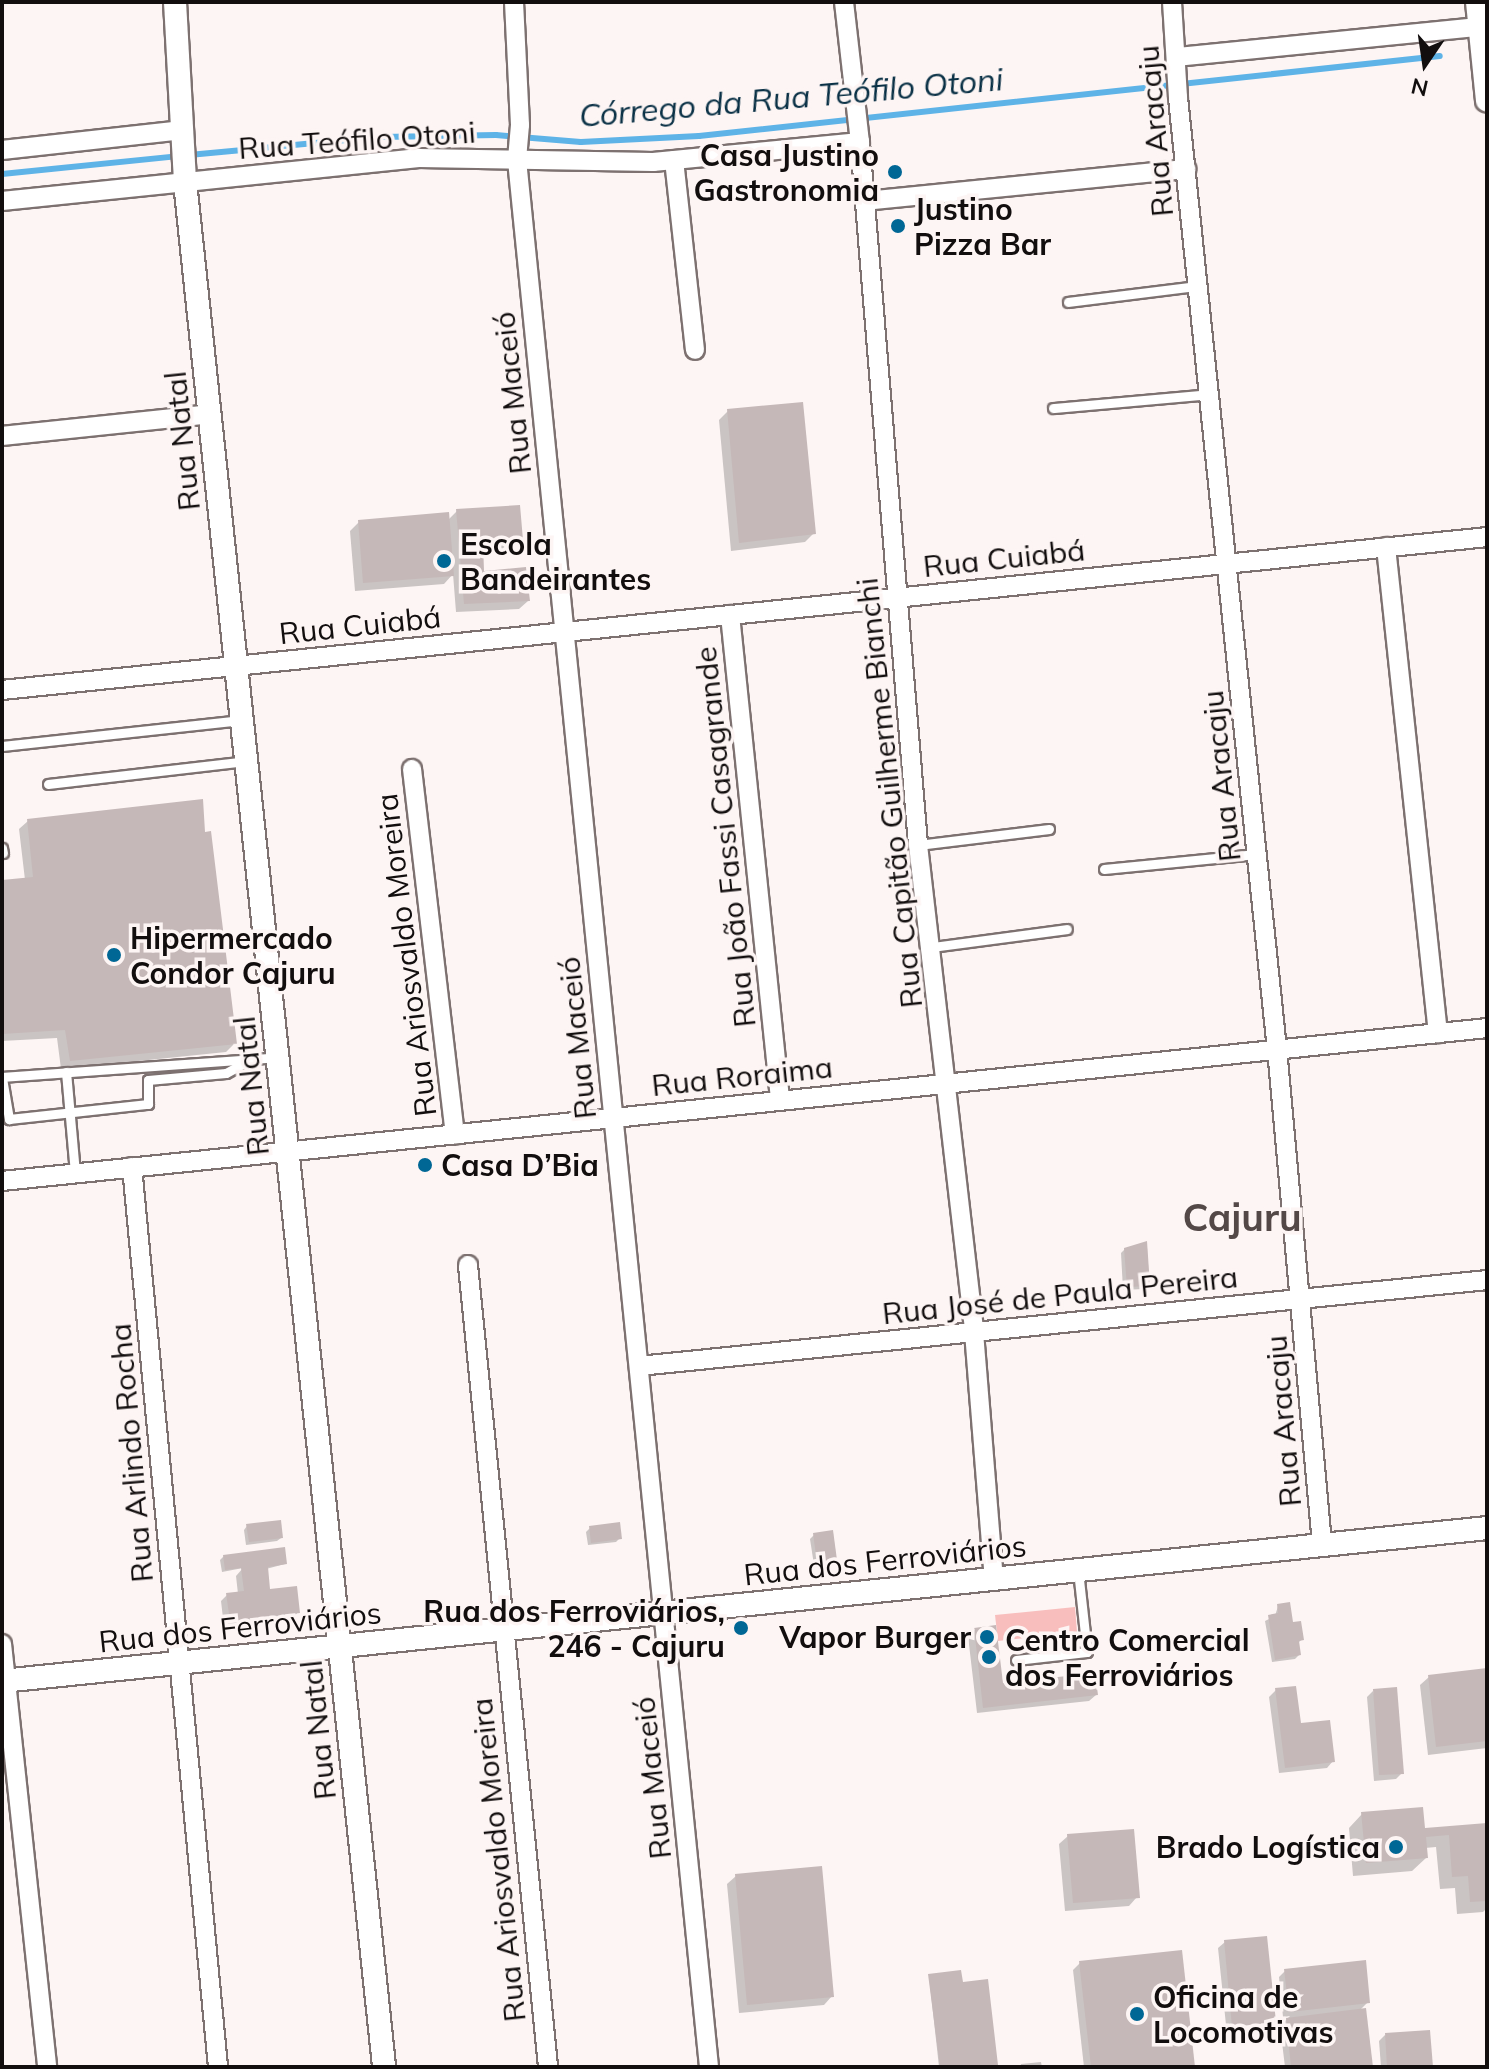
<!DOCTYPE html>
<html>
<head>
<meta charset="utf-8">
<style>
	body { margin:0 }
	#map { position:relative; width:1489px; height:2069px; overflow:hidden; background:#fdf5f4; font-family:Mulish,sans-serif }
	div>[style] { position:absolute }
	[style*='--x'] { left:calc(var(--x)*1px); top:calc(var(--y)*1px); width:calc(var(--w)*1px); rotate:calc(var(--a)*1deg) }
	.green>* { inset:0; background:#f8bebd }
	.shadow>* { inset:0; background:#0003 }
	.stream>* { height:6px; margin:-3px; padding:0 3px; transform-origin:3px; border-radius:3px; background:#5eb3e7 }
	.building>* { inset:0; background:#c5b8b8 }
	.roads { filter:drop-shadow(2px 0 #7d7170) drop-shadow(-2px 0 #7d7170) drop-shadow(0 2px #7d7170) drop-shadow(0 -2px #7d7170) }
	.service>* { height:9px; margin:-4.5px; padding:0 4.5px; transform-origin:4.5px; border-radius:4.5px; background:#fff }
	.minor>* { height:18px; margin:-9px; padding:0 9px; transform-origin:9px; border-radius:9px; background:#fff }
	.tertiary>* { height:22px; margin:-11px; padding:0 11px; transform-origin:11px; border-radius:11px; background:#fff }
	.dots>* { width:22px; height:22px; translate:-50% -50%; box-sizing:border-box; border:4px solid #fdf5f4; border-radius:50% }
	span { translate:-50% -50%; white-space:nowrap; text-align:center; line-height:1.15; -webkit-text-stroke:7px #fdf5f4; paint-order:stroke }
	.street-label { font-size:30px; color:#120e0e }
	.poi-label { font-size:30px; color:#120e0e; font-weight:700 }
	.right { translate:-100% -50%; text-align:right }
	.left { translate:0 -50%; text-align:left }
	.water-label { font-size:32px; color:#093045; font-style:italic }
	.district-label { font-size:38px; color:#534847; font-weight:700 }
	.frame { position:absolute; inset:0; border:4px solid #120e0e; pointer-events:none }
	.north { position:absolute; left:1385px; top:24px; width:80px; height:80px; -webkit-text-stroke:6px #fdf5f4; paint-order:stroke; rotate:193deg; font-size:22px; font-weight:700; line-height:32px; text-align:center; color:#120e0e }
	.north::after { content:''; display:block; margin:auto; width:28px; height:36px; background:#120e0e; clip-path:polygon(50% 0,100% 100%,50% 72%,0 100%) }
</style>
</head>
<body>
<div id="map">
	<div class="green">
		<i style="clip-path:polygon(1075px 1607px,1077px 1632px,998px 1641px,995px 1615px)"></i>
	</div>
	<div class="shadow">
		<i style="clip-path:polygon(728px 411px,814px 533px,805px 542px,731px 551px,719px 420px)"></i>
		<i style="clip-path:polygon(457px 511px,521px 539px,512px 548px,481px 550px,482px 574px,528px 601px,519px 609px,456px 612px,453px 574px,444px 584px,355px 591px,350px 531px,359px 522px,447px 521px)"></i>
		<i style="clip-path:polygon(28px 821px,203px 834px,235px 1043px,226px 1052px,61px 1069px,57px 1038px,2px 1041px,2px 882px,25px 880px,19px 829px)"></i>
		<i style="clip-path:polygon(1125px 1249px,1148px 1285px,1144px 1289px,1123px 1290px,1121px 1253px)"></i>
		<i style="clip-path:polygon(247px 1526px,281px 1538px,277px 1541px,246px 1545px,244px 1530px)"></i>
		<i style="clip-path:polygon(590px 1528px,620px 1538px,616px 1542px,588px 1545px,586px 1532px)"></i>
		<i style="clip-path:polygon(814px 1535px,835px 1559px,831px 1563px,814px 1565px,810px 1539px)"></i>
		<i style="clip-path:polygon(224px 1556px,285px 1564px,266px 1569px,269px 1591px,298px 1612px,292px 1619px,224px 1627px,221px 1601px,227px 1595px,238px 1594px,236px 1576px,243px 1568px,222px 1572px,220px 1560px)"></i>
		<i style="clip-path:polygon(1278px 1606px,1302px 1639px,1297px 1644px,1299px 1655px,1295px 1659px,1272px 1662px,1265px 1621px,1275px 1616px)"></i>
		<i style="clip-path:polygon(975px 1630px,1001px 1685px,1096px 1695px,1089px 1701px,977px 1713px,968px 1636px)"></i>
		<i style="clip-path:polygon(1487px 1670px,1487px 1748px,1428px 1755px,1420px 1685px,1429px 1677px)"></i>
		<i style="clip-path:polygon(1276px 1690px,1299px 1725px,1333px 1761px,1327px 1768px,1279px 1773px,1269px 1697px)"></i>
		<i style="clip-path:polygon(1373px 1691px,1402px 1773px,1396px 1779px,1374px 1781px,1367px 1697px)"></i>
		<i style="clip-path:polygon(1362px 1814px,1423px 1830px,1487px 1825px,1487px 1908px,1483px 1912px,1457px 1914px,1455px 1888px,1440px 1889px,1436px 1847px,1425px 1848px,1426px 1858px,1412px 1871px,1353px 1876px,1349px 1828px)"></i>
		<i style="clip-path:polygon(1068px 1836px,1137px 1897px,1129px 1906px,1065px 1911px,1059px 1844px)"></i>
		<i style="clip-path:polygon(736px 1876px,832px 1996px,824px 2005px,739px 2013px,727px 1884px)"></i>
		<i style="clip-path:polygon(1225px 1942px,1274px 2022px,1268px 2028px,1227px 2032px,1270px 2025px,1270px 2021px,1226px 2025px,1218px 1948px)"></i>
		<i style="clip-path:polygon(1080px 1963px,1193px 2067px,1084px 2067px,1073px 1970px)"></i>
		<i style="clip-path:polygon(1285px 1971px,1368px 2002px,1359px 2011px,1371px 2067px,1285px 2067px,1280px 2026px,1290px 2016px,1283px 2017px,1279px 1977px)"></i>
		<i style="clip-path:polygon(929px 1976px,961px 1984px,995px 2065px,939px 2067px)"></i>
		<i style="clip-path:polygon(1385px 2035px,1431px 2067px,1381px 2067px,1379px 2041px)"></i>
		<i style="clip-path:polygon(1041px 2062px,1042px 2067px,1020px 2067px,1021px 2064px)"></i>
	</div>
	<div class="stream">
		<i style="--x:189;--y:155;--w:193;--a:-5.4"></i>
		<i style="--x:381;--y:137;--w:115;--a:-1"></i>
		<i style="--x:496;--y:135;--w:85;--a:4.7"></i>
		<i style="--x:581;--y:142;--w:118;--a:-2.9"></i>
		<i style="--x:699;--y:136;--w:745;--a:-6.16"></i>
		<i style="--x:2;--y:174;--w:177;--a:-5.8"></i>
	</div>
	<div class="building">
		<i style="clip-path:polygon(803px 402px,816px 534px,739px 543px,727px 409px)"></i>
		<i style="clip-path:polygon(520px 505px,523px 540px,483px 542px,484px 571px,526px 567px,530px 601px,464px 604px,456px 509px)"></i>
		<i style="clip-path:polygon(449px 512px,454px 576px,363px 583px,358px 520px)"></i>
		<i style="clip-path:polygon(203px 799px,205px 832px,211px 831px,237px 1044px,70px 1061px,65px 1030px,2px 1034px,2px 880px,33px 877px,27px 819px)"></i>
		<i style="clip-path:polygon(1147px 1241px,1150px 1286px,1127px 1287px,1124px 1248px)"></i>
		<i style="clip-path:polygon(281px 1520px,283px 1538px,249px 1542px,246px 1524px)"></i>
		<i style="clip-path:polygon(620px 1522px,622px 1539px,591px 1543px,589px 1526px)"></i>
		<i style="clip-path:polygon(833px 1530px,837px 1560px,817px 1563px,813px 1533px)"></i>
		<i style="clip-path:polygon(285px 1547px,287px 1564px,268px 1567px,270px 1589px,297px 1586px,300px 1613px,230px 1621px,226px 1593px,244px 1591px,241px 1568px,225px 1570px,223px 1555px)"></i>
		<i style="clip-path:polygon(1290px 1602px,1293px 1622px,1301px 1621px,1304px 1640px,1299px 1641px,1301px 1655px,1275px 1660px,1268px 1615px,1278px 1613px,1277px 1604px)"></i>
		<i style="clip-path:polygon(996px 1625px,1003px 1683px,1095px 1673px,1098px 1695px,983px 1708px,974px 1628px)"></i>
		<i style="clip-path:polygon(1487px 1668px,1487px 1741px,1436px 1747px,1428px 1675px)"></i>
		<i style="clip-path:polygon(1296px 1686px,1301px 1723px,1330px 1720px,1335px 1762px,1285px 1768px,1275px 1688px)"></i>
		<i style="clip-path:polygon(1397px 1687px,1404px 1774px,1379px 1775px,1373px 1689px)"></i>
		<i style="clip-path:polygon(1423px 1807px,1425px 1828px,1487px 1823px,1487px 1901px,1470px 1902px,1468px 1876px,1452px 1877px,1449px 1835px,1426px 1837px,1428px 1858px,1366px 1863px,1361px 1812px)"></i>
		<i style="clip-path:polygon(1134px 1829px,1140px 1898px,1073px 1903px,1067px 1834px)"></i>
		<i style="clip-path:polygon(822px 1866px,834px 1997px,747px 2005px,735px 1874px)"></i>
		<i style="clip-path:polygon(1267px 1936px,1276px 2022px,1232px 2027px,1224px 1940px)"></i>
		<i style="clip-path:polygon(1182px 1950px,1195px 2067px,1091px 2067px,1079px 1961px)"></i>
		<i style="clip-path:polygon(1366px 1960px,1370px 2003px,1289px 2012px,1284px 1969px)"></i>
		<i style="clip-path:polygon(961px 1970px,963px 1982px,988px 1979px,998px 2065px,940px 2067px,928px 1974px)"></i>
		<i style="clip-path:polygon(1366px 2008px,1373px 2067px,1291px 2067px,1286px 2018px)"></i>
		<i style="clip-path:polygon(1430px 2030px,1433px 2067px,1387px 2067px,1385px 2033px)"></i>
	</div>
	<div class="roads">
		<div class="service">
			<i style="--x:1068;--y:302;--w:130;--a:-7.1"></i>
			<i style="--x:1053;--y:408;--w:157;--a:-5.1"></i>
			<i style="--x:2;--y:746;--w:241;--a:-6.2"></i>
			<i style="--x:48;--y:784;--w:199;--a:-6.6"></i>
			<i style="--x:918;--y:845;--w:132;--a:-7"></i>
			<i style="--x:2;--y:848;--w:5;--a:79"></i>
			<i style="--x:1104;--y:869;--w:153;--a:-5.6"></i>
			<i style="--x:932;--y:947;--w:136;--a:-7.6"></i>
			<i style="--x:66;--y:1072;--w:101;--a:84.9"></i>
			<i style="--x:2;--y:1077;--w:277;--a:-4.1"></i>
			<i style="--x:2;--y:1078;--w:42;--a:80.3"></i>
			<i style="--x:9;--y:1119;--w:140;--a:-6.2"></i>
			<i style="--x:148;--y:1104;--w:24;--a:-90"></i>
			<i style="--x:148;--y:1080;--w:78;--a:-5.1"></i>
			<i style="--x:226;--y:1073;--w:29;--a:-29"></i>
			<i style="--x:1016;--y:1660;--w:71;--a:-6.4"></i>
			<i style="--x:1087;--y:1652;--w:82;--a:-96.3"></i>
		</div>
		<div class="minor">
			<i style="--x:514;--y:2;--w:123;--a:87.2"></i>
			<i style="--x:520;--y:125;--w:35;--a:95"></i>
			<i style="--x:517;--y:160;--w:1917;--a:84.25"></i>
			<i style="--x:844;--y:2;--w:141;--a:83.5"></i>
			<i style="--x:860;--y:142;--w:705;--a:85.28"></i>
			<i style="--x:918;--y:845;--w:490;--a:83.4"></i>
			<i style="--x:974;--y:1332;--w:248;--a:85.4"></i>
			<i style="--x:1172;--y:2;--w:96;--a:86.4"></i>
			<i style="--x:1178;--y:98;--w:956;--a:84.06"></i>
			<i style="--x:1277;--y:1049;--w:498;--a:84.8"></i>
			<i style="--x:1177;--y:57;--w:304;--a:-5.7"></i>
			<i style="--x:2;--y:150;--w:182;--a:-6.3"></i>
			<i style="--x:674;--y:160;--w:191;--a:83.7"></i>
			<i style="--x:2;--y:201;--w:419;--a:-5.9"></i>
			<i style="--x:419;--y:158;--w:234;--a:1"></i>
			<i style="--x:653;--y:162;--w:208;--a:-5.5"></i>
			<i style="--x:865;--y:201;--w:323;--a:-5.7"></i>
			<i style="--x:2;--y:436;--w:209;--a:-6"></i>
			<i style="--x:1386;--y:547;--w:489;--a:83.9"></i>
			<i style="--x:730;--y:615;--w:488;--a:84.1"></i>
			<i style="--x:2;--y:690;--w:1493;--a:-5.88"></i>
			<i style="--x:412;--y:769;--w:368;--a:83.3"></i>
			<i style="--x:132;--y:1167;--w:904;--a:84.54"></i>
			<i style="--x:2;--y:1181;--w:1493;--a:-5.88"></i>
			<i style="--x:468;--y:1265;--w:806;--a:84.3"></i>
			<i style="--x:639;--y:1366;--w:852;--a:-5.79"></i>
			<i style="--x:2;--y:1644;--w:425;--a:83.9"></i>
		</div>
		<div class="tertiary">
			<i style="--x:175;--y:2;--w:180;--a:86.8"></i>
			<i style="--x:185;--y:182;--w:1895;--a:83.97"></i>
			<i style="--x:1477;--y:2;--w:99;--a:84.2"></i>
			<i style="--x:2;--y:1681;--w:1493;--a:-5.88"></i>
		</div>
	</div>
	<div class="dots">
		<i style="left:895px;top:172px;background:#006795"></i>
		<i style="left:898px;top:226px;background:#006795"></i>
		<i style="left:444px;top:561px;background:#006795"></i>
		<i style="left:114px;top:955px;background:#006795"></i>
		<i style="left:425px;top:1165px;background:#006795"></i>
		<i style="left:741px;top:1628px;background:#006795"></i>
		<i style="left:987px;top:1637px;background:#006795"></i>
		<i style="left:989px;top:1657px;background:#006795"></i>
		<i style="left:1396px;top:1847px;background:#006795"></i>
		<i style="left:1137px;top:2014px;background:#006795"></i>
	</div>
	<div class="street-label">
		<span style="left:1155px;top:131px;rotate:-95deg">Rua Aracaju</span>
		<span style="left:357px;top:140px;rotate:-4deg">Rua Teófilo Otoni</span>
		<span style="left:512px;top:393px;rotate:-96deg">Rua Maceió</span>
		<span style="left:182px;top:441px;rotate:-96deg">Rua Natal</span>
		<span style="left:1004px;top:558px;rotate:-6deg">Rua Cuiabá</span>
		<span style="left:360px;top:625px;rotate:-6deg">Rua Cuiabá</span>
		<span style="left:1221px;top:776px;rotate:-96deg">Rua Aracaju</span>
		<span style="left:889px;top:793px;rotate:-96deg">Rua Capitão Guilherme Bianchi</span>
		<span style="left:725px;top:837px;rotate:-96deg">Rua João Fassi Casagrande</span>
		<span style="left:406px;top:955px;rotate:-97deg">Rua Ariosvaldo Moreira</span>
		<span style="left:577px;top:1038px;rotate:-96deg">Rua Maceió</span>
		<span style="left:742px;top:1076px;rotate:-6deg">Rua Roraima</span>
		<span style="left:251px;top:1086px;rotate:-96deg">Rua Natal</span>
		<span style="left:1060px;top:1295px;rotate:-6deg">Rua José de Paula Pereira</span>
		<span style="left:1283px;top:1421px;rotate:-95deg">Rua Aracaju</span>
		<span style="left:131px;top:1453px;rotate:-95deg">Rua Arlindo Rocha</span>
		<span style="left:885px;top:1560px;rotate:-6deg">Rua dos Ferroviários</span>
		<span style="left:240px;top:1627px;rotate:-6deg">Rua dos Ferroviários</span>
		<span style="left:318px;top:1730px;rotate:-96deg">Rua Natal</span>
		<span style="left:652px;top:1778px;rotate:-96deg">Rua Maceió</span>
		<span style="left:498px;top:1860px;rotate:-96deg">Rua Ariosvaldo Moreira</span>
	</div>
	<div class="poi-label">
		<span class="right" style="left:879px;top:172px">Casa Justino<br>Gastronomia</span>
		<span class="left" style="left:914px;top:226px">Justino<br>Pizza Bar</span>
		<span class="left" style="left:460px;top:561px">Escola<br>Bandeirantes</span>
		<span class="left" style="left:130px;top:955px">Hipermercado<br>Condor Cajuru</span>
		<span class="left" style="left:441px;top:1165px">Casa D’Bia</span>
		<span class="right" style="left:725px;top:1628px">Rua dos Ferroviários,<br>246 - Cajuru</span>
		<span class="right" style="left:971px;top:1637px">Vapor Burger</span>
		<span class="left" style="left:1005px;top:1657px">Centro Comercial<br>dos Ferroviários</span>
		<span class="right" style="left:1380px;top:1847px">Brado Logística</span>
		<span class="left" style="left:1153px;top:2014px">Oficina de<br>Locomotivas</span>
	</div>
	<div class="water-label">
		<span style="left:791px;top:97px;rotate:-5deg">Córrego da Rua Teófilo Otoni</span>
	</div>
	<div class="district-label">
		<span style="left:1242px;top:1218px">Cajuru</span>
	</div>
	<div class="frame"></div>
	<div class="north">N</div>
</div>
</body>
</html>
